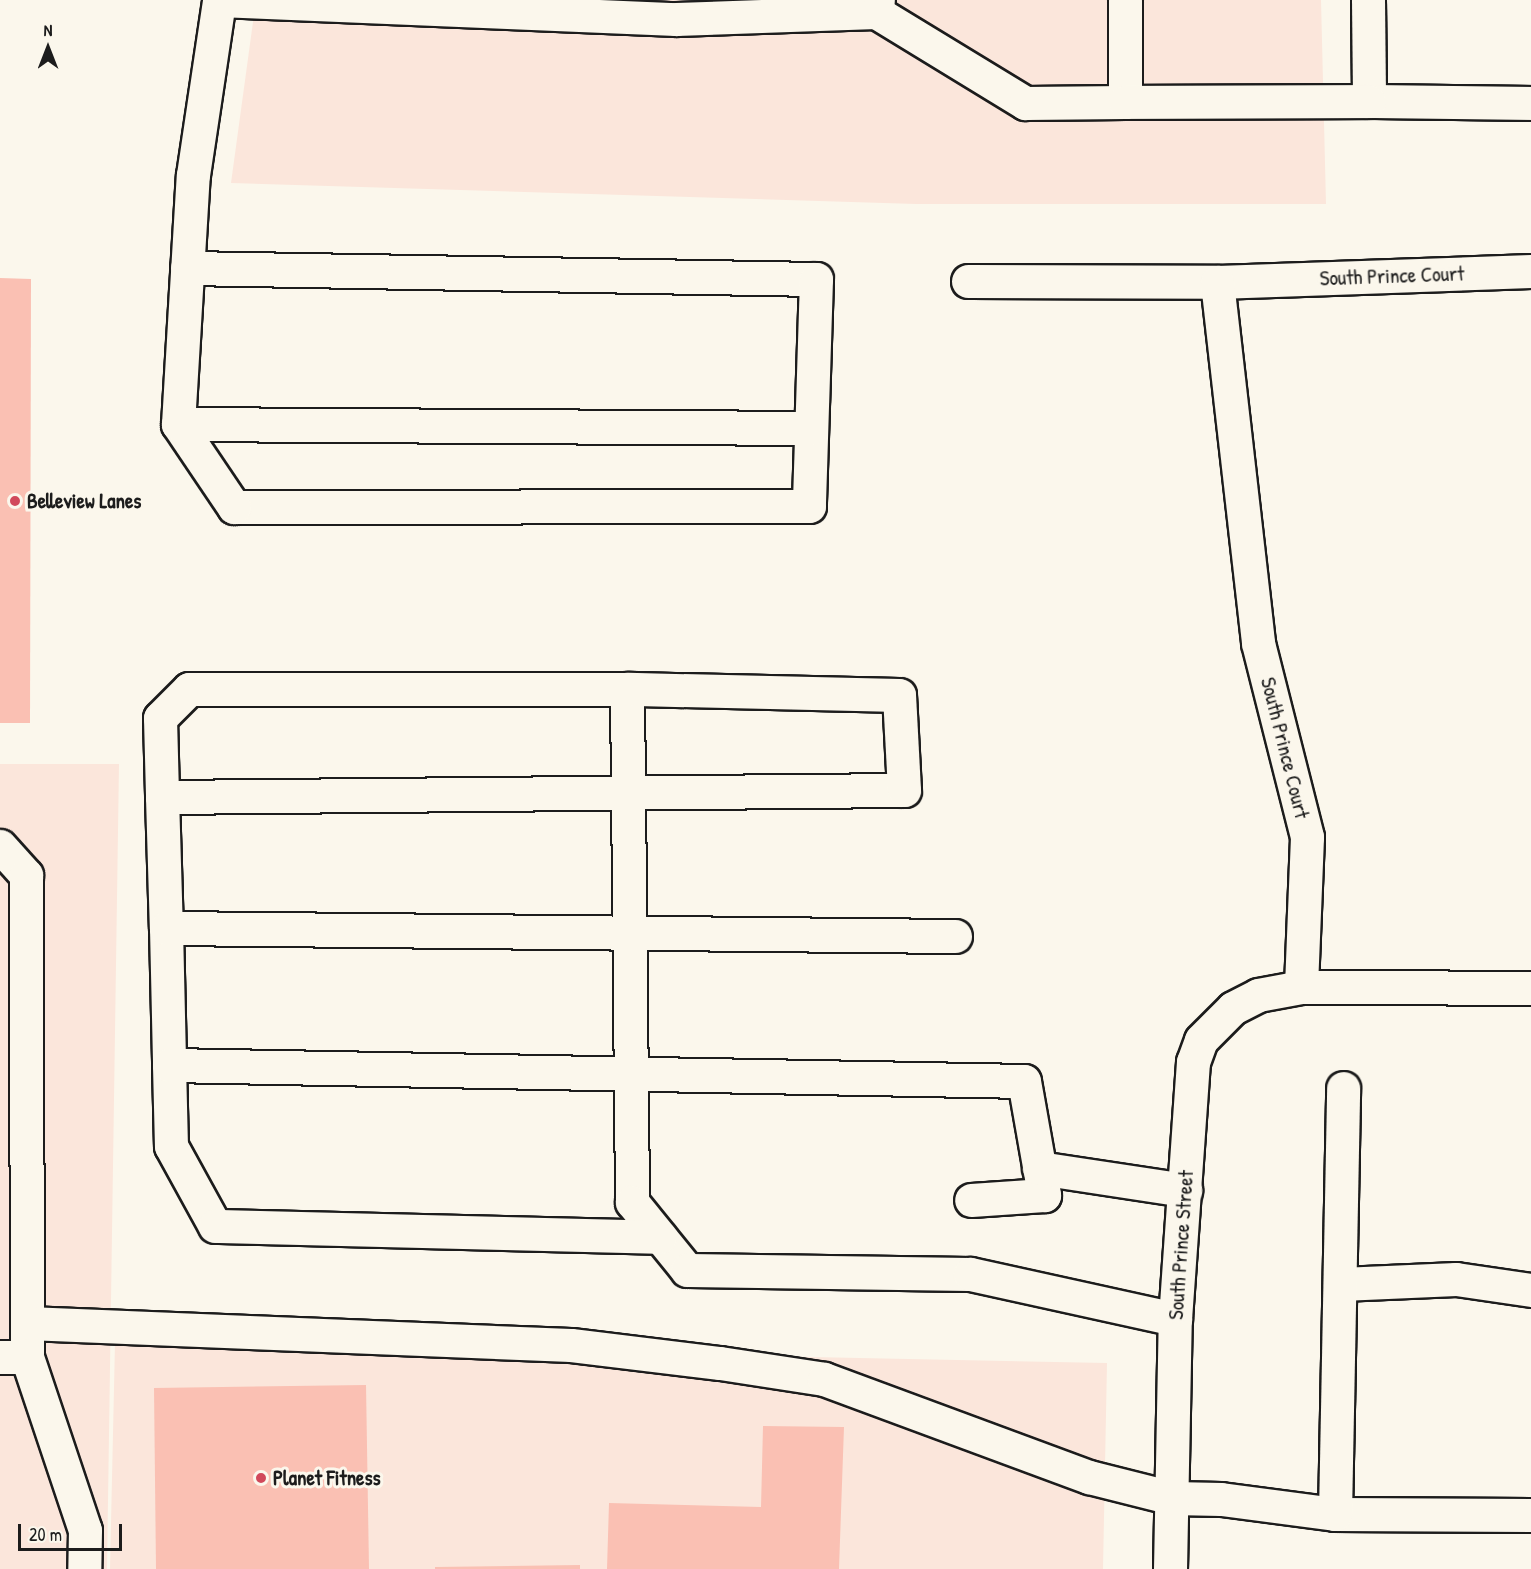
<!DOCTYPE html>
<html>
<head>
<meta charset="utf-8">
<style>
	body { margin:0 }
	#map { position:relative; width:1531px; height:1569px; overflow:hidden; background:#fbf7ec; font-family:"Patrick Hand",sans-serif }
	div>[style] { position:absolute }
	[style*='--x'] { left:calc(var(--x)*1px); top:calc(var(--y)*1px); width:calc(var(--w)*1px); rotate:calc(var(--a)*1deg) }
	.built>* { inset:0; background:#fbe6db }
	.building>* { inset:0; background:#fac0b3 }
	.roads { filter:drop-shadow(2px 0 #1c1c1c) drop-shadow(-2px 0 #1c1c1c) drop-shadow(0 2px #1c1c1c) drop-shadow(0 -2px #1c1c1c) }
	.minor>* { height:33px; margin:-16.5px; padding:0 16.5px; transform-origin:16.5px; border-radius:16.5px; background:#fbf7ec }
	.dots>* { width:16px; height:16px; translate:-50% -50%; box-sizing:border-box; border:3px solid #fbf7ec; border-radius:50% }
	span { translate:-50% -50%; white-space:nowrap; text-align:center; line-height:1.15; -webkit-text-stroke:6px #fbf7ec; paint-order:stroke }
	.street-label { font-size:21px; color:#1c1c1c }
	.poi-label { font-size:21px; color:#1c1c1c; font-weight:700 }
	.left { translate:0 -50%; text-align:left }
	.north { position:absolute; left:18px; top:18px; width:60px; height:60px; -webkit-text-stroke:4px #fbf7ec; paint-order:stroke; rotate:0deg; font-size:16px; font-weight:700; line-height:24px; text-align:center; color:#1c1c1c }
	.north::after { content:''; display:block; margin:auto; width:21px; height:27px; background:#1c1c1c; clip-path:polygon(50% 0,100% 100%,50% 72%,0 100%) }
	.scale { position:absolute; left:18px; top:1524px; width:104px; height:27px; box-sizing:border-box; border:3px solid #1c1c1c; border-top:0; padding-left:8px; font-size:18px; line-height:21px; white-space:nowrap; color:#1c1c1c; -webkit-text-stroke:4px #fbf7ec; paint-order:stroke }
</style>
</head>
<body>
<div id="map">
	<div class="built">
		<i style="clip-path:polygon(256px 0,1321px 0,1326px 204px,916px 204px,231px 183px)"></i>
		<i style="clip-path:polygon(0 764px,119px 764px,107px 1569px,0 1569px)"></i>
		<i style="clip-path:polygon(115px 1343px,1107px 1363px,1103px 1569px,110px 1569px)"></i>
	</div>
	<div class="building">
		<i style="clip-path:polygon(0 278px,31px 279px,30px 723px,0 723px)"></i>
		<i style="clip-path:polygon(366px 1385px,369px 1569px,156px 1569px,154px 1388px)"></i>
		<i style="clip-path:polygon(763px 1426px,844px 1427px,839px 1569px,607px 1569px,609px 1503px,761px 1507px)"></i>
		<i style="clip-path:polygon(580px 1565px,580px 1569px,435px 1569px,435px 1567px)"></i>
	</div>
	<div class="roads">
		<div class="minor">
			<i style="--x:219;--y:0;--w:457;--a:2.4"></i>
			<i style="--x:676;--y:19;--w:200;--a:-2"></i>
			<i style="--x:876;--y:12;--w:12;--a:-81"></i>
			<i style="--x:1368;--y:0;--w:101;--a:89.4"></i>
			<i style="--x:1369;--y:101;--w:162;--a:0.7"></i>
			<i style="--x:876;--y:12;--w:175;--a:31.4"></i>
			<i style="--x:1025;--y:103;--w:100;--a:-0.6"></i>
			<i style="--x:1125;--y:102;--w:102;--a:-90"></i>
			<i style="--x:1125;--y:102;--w:244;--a:-0.2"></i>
			<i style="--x:187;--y:268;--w:629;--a:1"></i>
			<i style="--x:816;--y:279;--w:227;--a:91.8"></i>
			<i style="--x:809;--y:506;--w:575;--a:179.9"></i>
			<i style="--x:234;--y:507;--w:100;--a:-124"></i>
			<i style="--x:178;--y:424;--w:249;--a:-86.6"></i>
			<i style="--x:193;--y:175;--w:177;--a:-81.5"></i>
			<i style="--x:968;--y:281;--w:249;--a:0.2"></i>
			<i style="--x:1217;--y:282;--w:314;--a:-2"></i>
			<i style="--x:1217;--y:282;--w:363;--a:83.5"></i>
			<i style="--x:1258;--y:643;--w:200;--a:75.8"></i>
			<i style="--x:1307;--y:837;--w:150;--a:92.3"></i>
			<i style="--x:178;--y:424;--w:633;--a:0.36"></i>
			<i style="--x:627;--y:689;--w:513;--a:89.44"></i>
			<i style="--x:632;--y:1202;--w:87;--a:51"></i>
			<i style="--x:687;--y:1270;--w:283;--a:0.8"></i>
			<i style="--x:970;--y:1274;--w:210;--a:12.4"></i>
			<i style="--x:162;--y:797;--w:742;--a:-0.54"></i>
			<i style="--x:904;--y:790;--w:95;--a:-93"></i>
			<i style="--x:899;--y:695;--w:272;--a:-178.7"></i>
			<i style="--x:627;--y:689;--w:438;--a:180"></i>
			<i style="--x:189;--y:689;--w:41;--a:135"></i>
			<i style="--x:160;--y:718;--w:79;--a:88.5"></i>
			<i style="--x:162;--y:797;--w:131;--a:88.3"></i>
			<i style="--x:166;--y:928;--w:137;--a:88.7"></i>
			<i style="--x:169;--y:1065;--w:81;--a:88.6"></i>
			<i style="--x:171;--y:1146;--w:91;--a:61.2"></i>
			<i style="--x:215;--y:1226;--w:445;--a:1.4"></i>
			<i style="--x:0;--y:846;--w:39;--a:48"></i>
			<i style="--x:26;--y:875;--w:482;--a:89.9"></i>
			<i style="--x:27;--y:1357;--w:182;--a:71.5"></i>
			<i style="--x:85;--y:1530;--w:39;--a:91"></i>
			<i style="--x:166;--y:928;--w:789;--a:0.58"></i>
			<i style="--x:169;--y:1065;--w:855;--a:1.07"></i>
			<i style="--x:1024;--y:1081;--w:116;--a:80"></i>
			<i style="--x:1044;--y:1195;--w:73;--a:176.1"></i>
			<i style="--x:1039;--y:1168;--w:148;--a:8.6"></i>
			<i style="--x:1341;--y:1284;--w:115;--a:-2.5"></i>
			<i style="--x:1456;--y:1279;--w:76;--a:8.3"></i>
			<i style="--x:27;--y:1323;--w:544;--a:2.32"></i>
			<i style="--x:571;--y:1345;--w:150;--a:6.9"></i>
			<i style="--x:720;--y:1363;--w:105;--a:8.7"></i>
			<i style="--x:824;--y:1379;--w:283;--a:20.3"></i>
			<i style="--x:1089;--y:1477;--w:86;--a:14.2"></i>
			<i style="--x:1172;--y:1498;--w:49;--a:1.2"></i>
			<i style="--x:1221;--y:1499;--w:115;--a:7.5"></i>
			<i style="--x:1335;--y:1514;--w:196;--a:0.3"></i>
			<i style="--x:0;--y:1357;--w:27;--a:0"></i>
			<i style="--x:1335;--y:1514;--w:426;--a:-88.9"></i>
			<i style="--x:1170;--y:1569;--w:250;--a:-88.9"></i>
			<i style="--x:1175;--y:1319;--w:258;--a:-86"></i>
			<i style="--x:1193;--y:1062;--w:23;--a:-70"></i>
			<i style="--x:1201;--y:1040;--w:45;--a:-45"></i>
			<i style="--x:1233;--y:1008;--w:28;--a:-27"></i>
			<i style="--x:1258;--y:995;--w:44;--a:-10.5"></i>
			<i style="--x:1301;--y:987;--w:230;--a:0.2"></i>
		</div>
	</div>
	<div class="dots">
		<i style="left:15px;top:501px;background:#d1495b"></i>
		<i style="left:261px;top:1478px;background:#d1495b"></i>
	</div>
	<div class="street-label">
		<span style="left:1392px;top:276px;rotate:-2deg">South Prince Court</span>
		<span style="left:1285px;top:748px;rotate:76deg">South Prince Court</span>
		<span style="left:1181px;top:1245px;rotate:-86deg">South Prince Street</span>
	</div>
	<div class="poi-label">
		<span class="left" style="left:27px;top:501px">Belleview Lanes</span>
		<span class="left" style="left:273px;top:1478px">Planet Fitness</span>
	</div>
	<div class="north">N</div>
	<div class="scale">20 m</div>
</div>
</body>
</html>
